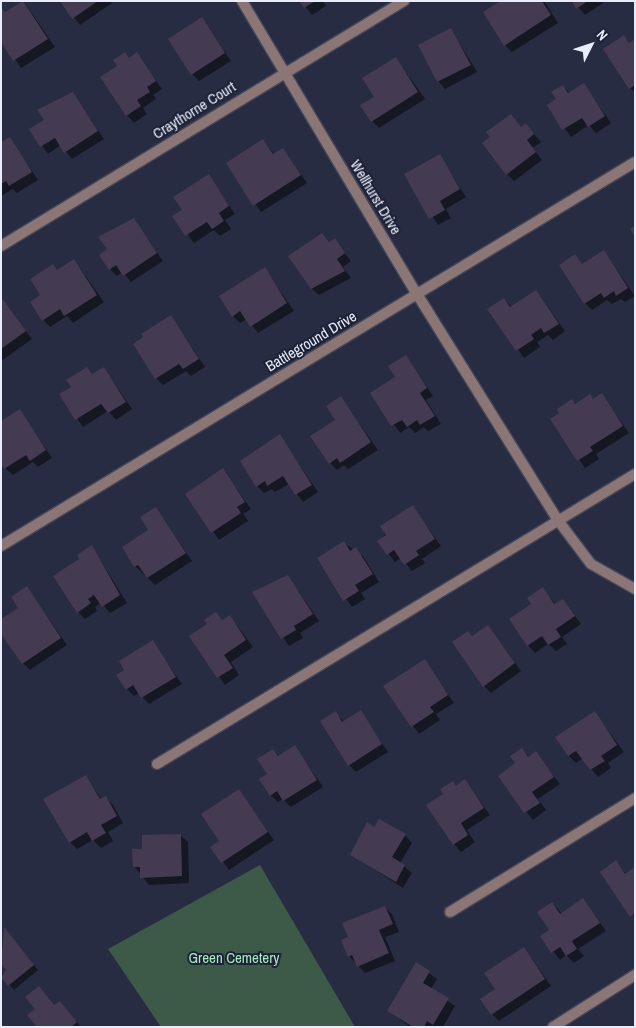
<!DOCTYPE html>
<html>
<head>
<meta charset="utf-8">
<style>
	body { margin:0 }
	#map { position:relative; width:636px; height:1028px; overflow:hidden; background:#282c42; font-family:"Archivo Narrow",sans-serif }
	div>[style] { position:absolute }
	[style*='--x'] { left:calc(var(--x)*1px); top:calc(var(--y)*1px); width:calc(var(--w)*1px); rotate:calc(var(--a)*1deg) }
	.green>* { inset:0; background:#3d5947 }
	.shadow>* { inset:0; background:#0007 }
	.building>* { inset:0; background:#443a51 }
	.roads { filter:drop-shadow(1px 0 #43475c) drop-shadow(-1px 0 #43475c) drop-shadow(0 1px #43475c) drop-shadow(0 -1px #43475c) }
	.minor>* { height:10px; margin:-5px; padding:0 5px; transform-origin:5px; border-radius:5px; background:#8c7675 }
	span { translate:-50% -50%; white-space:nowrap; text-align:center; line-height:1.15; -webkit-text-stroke:4px #1e2237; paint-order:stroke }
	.street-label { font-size:15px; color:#e9ecfb }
	.park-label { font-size:15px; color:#a5ebbd }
	.frame { position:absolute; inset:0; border:2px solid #e9ecfb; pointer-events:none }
	.north { position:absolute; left:566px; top:20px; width:50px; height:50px; -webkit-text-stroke:4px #1e2237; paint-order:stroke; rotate:49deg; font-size:14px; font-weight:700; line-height:20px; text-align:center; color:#e9ecfb }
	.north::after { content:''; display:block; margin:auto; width:18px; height:22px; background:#e9ecfb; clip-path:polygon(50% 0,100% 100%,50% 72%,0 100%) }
</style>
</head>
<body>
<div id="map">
	<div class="green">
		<i style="clip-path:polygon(260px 865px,355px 1027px,161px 1027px,108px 949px)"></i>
	</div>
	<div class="shadow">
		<i style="clip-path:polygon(61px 1px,111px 1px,112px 3px,80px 25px)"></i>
		<i style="clip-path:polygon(301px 1px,322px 1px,326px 6px,312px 15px)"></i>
		<i style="clip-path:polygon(502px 1px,544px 1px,558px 23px,512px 52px,505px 45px)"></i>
		<i style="clip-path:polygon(573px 1px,606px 1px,585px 15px)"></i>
		<i style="clip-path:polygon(24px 2px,55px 47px,21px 68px,1px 39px,1px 7px,6px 13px)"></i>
		<i style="clip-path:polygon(202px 19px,231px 61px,199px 81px,192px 74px)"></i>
		<i style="clip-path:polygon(451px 29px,477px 72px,445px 89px,438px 81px)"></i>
		<i style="clip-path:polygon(623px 36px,631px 44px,635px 41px,635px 92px,630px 88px)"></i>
		<i style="clip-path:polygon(137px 54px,162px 89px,153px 95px,156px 99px,143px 108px,147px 114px,134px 123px,127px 115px,129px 59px)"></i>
		<i style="clip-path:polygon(396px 58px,425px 99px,379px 128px,372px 121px,376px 97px)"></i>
		<i style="clip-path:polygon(584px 85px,611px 123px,596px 133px,589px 125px,571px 137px,548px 106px,558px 100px,563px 86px,570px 93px)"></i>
		<i style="clip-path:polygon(73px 93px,104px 139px,72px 159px,61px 145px,48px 154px,30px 129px,45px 120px)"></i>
		<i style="clip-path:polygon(511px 115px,522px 128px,526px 125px,541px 142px,533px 148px,542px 160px,514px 181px,507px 174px)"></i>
		<i style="clip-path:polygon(10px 139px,38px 180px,17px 193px,13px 189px,1px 196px,1px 144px)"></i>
		<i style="clip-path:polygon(263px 140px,275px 155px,283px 149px,307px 183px,261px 212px,227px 164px)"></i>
		<i style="clip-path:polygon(439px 155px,466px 197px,446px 209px,451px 218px,438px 225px,405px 175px)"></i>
		<i style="clip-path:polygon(208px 176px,235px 214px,225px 220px,231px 229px,220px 236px,214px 230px,194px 243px,174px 216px,183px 210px)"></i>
		<i style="clip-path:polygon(134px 220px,163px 261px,131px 282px,123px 272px,117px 276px,110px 269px,108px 250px)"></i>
		<i style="clip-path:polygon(322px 234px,330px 243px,334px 240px,351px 261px,343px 267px,351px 278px,319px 295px,311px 288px)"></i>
		<i style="clip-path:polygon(604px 252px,635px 296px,625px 302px,621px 299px,612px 304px,607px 300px,592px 310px,585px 303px,575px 256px,583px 265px)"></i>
		<i style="clip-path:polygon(74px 260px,104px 302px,73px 323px,67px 316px,50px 327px,43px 320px,42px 295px,53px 266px,58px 271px)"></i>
		<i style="clip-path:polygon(265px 269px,294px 311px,258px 333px,247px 319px,240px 323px,233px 316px)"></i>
		<i style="clip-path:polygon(536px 291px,565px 331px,553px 340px,548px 335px,537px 342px,540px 347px,524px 358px,489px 309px,504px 299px,512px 307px)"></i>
		<i style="clip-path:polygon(1px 300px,32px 339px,1px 361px)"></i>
		<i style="clip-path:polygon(171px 316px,205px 367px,191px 376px,186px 371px,163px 385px,156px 378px)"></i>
		<i style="clip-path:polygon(406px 357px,433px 396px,426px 400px,441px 424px,428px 431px,424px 427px,415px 433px,409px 427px,400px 433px,372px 393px,397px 377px)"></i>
		<i style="clip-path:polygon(87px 368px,93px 375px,104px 368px,132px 409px,116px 420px,108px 411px,83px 427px,61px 395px,72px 387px)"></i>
		<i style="clip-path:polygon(602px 395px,629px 433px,596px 454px,599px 459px,585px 468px,552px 419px,572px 401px,576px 404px,590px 396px,594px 400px)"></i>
		<i style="clip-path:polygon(341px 398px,378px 450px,348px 469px,344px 465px,337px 470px,330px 463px)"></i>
		<i style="clip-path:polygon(20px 411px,52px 458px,38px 467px,33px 462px,13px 475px,5px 468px)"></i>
		<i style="clip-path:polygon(280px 436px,318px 492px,303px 502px,289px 484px,275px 492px,272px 489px,264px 493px,257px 486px)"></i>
		<i style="clip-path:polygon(223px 470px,251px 509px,243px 514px,248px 521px,219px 540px,187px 494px)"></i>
		<i style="clip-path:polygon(412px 506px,441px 546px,422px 559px,425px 563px,412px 571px,401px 558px,395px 562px,379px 541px)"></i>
		<i style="clip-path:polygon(156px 508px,192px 561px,155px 585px,135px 566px,123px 548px,150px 530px)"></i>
		<i style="clip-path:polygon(344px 543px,363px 556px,379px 582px,361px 593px,365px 599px,352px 607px,318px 559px)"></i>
		<i style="clip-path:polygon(92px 547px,127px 603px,110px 613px,101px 603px,95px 607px,97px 611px,85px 619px,78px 612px,81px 560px)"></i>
		<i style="clip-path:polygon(288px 576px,319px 621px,300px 633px,303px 638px,289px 646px,254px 593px)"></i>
		<i style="clip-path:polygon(27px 588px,67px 645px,30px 670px,23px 663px,20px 608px)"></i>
		<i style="clip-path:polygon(543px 589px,556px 605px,563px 600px,581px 624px,562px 637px,567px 644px,556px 651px,548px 644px,535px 653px,528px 645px)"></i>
		<i style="clip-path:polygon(216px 614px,223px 621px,230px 616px,253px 647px,231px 662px,239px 675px,225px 685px,191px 636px,209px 624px)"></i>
		<i style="clip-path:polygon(488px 626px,521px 671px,491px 693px,484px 686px,473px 637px)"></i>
		<i style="clip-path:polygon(152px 642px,182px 684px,149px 704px,139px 693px,134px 696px,127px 689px,126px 670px)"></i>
		<i style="clip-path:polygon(424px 661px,454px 703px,436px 714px,440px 720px,419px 734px,385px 686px)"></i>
		<i style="clip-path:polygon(360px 712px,388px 752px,356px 772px,349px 765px,336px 713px,344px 722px)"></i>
		<i style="clip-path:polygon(594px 712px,624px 752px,608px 763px,611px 768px,598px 777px,583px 758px,576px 763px,569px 756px)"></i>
		<i style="clip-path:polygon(295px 747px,323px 787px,291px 807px,283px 799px,278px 802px,270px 795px,269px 775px,273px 750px,280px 757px)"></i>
		<i style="clip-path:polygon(521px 749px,529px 757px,535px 753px,560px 784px,538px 799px,546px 810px,533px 820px,499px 776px,517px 764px)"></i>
		<i style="clip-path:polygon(86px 776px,102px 800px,106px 798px,113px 805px,123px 823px,108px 832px,113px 841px,101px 848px,93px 840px,77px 849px,70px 842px)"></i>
		<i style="clip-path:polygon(465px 781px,490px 815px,467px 830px,475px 842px,461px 852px,454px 844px,457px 787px)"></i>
		<i style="clip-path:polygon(239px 791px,274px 840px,229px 870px,212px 847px,221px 841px)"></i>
		<i style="clip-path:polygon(375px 828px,405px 835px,412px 843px,400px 863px,412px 873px,403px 888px,352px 855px)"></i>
		<i style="clip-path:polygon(180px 835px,188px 842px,189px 883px,149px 885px,134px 866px,143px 850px)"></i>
		<i style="clip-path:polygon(615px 862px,626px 874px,635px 869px,635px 920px)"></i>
		<i style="clip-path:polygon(583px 900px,606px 931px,578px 949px,584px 956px,574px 963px,566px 955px,560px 960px,542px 937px,551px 931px,552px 903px,562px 914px)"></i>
		<i style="clip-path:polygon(384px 907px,392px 914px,399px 932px,385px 937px,395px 961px,365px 973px,349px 956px,350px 938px)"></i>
		<i style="clip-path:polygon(4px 929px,38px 970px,14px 990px,1px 975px,8px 970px,1px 961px)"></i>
		<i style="clip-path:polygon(524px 948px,551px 986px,499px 1021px,492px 1014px,497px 989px)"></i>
		<i style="clip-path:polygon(416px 964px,437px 979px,431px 989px,455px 1006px,443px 1027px,410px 1027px,388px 1011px)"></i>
		<i style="clip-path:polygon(60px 1002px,81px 1027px,38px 1027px,55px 1006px)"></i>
	</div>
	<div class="building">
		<i style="clip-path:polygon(23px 1px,48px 39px,13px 61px,1px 42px,1px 7px,5px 12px)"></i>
		<i style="clip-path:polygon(60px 1px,98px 1px,72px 19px)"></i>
		<i style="clip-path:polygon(299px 1px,315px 1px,304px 8px)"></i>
		<i style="clip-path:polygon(500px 1px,542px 1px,551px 15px,504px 46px,483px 12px)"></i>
		<i style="clip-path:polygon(572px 1px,588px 1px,576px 9px)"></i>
		<i style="clip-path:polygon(202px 17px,225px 53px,191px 75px,168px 39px)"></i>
		<i style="clip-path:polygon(451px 28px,471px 65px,437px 82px,418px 45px)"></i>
		<i style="clip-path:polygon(624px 35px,629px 43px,635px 39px,635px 85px,629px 89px,603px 49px)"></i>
		<i style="clip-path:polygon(125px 52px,129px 58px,137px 52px,156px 81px,147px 87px,150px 92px,137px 100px,141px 106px,126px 116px,100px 77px,117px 66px,113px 60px)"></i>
		<i style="clip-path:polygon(396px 57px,418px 92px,371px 122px,360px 105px,374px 97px,362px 78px)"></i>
		<i style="clip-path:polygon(584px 83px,605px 116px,588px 127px,582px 118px,562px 130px,547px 105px,556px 99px,551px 92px,563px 85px,568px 93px)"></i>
		<i style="clip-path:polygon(73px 92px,98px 131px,64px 153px,55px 138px,40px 147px,29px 129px,44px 120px,37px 110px)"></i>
		<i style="clip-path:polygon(511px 114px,521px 127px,526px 123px,534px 134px,527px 140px,536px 152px,506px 175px,482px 143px,490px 137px,486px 132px)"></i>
		<i style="clip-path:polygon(10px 137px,32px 172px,9px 186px,6px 181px,1px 184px,1px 142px)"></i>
		<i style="clip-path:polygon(263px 139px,273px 154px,283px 148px,301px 175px,253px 206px,226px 163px)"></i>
		<i style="clip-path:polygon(440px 154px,460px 189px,440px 201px,445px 210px,429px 219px,404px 174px)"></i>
		<i style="clip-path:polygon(209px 174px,229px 206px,219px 213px,224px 221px,212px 229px,207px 222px,185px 236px,172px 216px,182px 210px,173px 197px)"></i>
		<i style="clip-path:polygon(134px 218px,157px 253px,123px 276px,116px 265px,109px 270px,99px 255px,107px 249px,98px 237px)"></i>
		<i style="clip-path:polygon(635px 226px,635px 237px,630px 229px)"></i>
		<i style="clip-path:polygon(322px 233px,329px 242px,335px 238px,345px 253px,337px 259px,345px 271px,311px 289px,288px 256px)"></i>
		<i style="clip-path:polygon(604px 250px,628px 288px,616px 296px,614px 291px,604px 298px,601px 293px,584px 304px,559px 265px,575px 254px,582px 264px)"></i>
		<i style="clip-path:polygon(74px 259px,97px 295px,64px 316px,60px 309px,42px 321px,30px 302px,40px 295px,30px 279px,53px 264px,57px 270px)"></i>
		<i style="clip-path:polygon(265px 267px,287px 303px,250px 327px,240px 311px,232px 317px,219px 296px)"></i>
		<i style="clip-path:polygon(536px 290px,559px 324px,544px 333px,541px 328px,531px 335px,534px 339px,516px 351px,487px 309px,504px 298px,510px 307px)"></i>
		<i style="clip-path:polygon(1px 297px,26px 331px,1px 349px)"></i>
		<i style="clip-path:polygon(171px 315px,199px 359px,183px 369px,179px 364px,155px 379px,133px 344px,143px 337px,141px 334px)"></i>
		<i style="clip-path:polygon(406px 355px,427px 388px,420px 393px,435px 416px,420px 425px,417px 420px,407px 427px,402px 420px,391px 426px,370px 393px,395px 377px,388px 366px)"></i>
		<i style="clip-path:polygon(87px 367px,92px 374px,104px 367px,126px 402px,108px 413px,101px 404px,75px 420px,59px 394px,71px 387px,66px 380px)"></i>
		<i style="clip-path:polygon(602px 393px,623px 426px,590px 447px,593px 451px,577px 461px,550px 419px,559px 413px,557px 409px,572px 399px,575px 404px,590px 394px,593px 399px)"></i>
		<i style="clip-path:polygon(341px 396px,371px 442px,340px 463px,337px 458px,329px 464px,310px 436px,335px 420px,326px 406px)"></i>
		<i style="clip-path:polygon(20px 409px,46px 450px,30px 461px,26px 455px,4px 469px,1px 464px,1px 421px)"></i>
		<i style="clip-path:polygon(280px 434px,312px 485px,295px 495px,283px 476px,267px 486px,265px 481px,256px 487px,240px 461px)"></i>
		<i style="clip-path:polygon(223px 468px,245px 502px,237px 507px,241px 513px,211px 533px,185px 494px)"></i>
		<i style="clip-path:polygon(413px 505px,435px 539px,416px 551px,419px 555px,404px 565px,394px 550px,387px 555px,377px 541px,386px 535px,380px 526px)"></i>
		<i style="clip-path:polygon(156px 507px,186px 553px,147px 578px,138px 565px,134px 567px,122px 547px,148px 530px,140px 517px)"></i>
		<i style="clip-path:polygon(344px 541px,350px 551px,356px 547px,373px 574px,355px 585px,359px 591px,343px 601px,317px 558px)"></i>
		<i style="clip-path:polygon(92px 545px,120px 595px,102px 607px,94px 595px,88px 599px,91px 603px,77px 613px,53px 576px,79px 559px,77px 555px)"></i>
		<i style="clip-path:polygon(288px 575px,313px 614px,294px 626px,296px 630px,281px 639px,252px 592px)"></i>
		<i style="clip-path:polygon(27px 586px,61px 638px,22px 664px,1px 634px,1px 619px,18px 608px,11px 597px)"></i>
		<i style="clip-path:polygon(543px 587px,554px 604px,563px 599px,575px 616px,556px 629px,561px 637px,548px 645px,542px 636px,527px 646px,509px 619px,531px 604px,527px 598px)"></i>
		<i style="clip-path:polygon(216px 612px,222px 620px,230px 615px,246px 640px,224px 655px,233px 668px,217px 678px,189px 636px,207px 624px,204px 620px)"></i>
		<i style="clip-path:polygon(488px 625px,515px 663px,483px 687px,452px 642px,468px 631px,472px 636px)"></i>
		<i style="clip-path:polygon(153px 640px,176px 677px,141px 698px,133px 685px,126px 690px,116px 675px,124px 670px,119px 661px)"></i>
		<i style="clip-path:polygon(425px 659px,448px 695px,430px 707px,434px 712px,411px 727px,383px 686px)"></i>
		<i style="clip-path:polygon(361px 710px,382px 744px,348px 766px,320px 721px,336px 711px,342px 722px)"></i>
		<i style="clip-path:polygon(595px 711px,617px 745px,601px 756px,605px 761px,590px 770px,576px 751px,568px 756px,555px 737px)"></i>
		<i style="clip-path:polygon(295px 745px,317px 780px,283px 801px,277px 791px,270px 796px,259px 779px,267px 774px,257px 759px,273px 749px,278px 756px)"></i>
		<i style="clip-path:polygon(522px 748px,528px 757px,536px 751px,554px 777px,532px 792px,540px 803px,524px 813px,498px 776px,515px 763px,510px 756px)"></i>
		<i style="clip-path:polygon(86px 775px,100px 799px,106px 796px,117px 816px,101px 825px,106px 833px,92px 841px,87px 832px,69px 843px,43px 799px)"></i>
		<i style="clip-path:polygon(465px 779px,484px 808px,461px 823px,468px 835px,453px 845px,426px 805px,443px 794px,440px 789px,453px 781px,456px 786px)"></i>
		<i style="clip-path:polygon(239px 789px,268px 832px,221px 863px,210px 847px,219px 841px,201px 814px)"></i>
		<i style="clip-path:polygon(379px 819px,406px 834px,392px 857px,405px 865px,396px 882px,350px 855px,367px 822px,374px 827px)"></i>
		<i style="clip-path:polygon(181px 834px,182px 876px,140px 878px,140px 867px,133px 867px,132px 849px,142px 849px,142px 835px)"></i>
		<i style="clip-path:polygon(616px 860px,625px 874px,635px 867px,635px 913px,630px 917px,600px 872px)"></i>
		<i style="clip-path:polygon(583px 898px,600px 923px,572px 941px,577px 949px,566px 956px,560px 947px,551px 953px,540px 936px,549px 930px,537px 912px,552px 902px,560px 914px)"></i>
		<i style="clip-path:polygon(385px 906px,393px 924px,379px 930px,389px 953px,357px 967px,352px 955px,348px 957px,341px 940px,348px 937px,342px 923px)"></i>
		<i style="clip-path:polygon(4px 927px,34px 965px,8px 986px,1px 977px,6px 970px,1px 963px)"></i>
		<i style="clip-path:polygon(524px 947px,545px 979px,491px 1015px,480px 999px,495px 989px,484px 973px)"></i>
		<i style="clip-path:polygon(416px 962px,430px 971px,423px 983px,449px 998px,433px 1025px,427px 1021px,424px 1027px,413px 1027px,387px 1011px)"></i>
		<i style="clip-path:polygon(39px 986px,54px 1005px,60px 1001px,77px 1022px,71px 1027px,37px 1027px,27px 1015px,35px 1009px,25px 997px)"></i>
	</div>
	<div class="roads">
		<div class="minor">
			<i style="--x:242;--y:1;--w:341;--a:59.2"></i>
			<i style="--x:417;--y:294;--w:265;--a:58.1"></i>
			<i style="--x:557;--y:519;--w:56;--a:52.9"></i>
			<i style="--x:591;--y:564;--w:51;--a:29.6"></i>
			<i style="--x:1;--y:246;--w:472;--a:-31.3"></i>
			<i style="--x:1;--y:546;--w:741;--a:-31.2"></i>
			<i style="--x:157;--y:764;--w:559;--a:-31.24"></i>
			<i style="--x:450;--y:912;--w:217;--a:-31.6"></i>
			<i style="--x:553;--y:1027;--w:97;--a:-32.4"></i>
		</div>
	</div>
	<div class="street-label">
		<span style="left:194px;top:110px;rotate:-32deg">Craythorne Court</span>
		<span style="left:376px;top:197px;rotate:59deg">Wellhurst Drive</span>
		<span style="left:311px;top:341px;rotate:-31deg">Battleground Drive</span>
	</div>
	<div class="park-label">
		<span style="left:234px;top:958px">Green Cemetery</span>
	</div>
	<div class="frame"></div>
	<div class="north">N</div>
</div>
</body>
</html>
